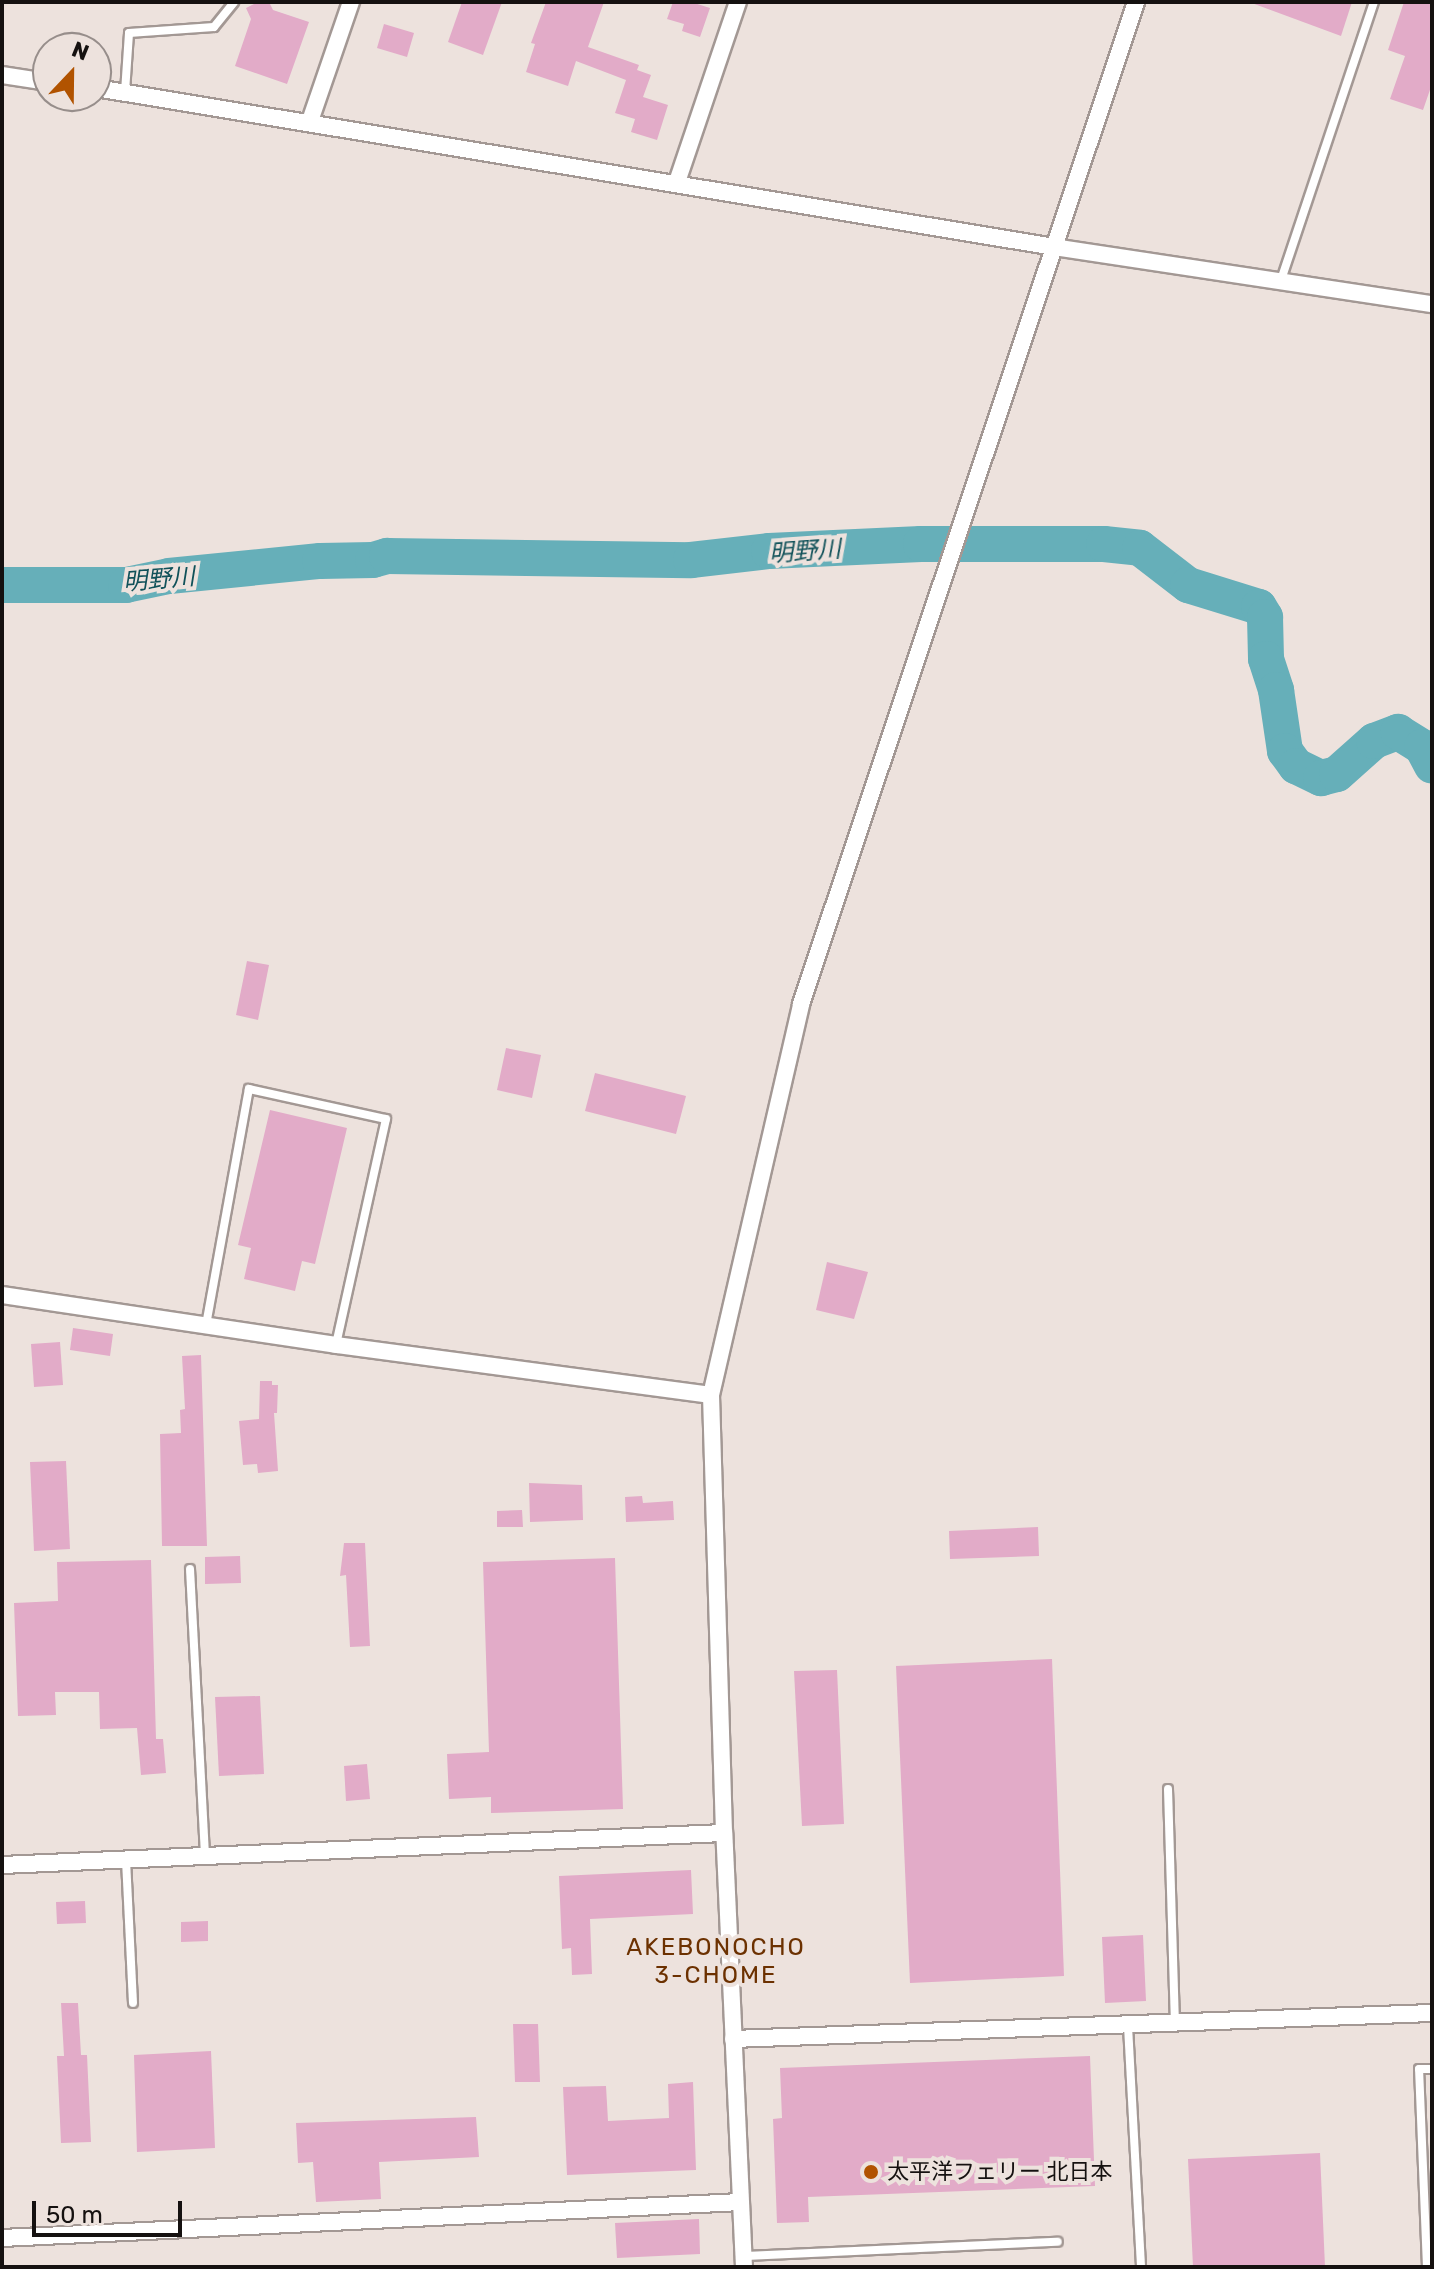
<!DOCTYPE html>
<html>
<head>
<meta charset="utf-8">
<style>
	body { margin:0 }
	#map { position:relative; width:1434px; height:2269px; overflow:hidden; background:#ede2dd; font-family:Rubik,"Noto Sans JP",sans-serif }
	div>[style] { position:absolute }
	[style*='--x'] { left:calc(var(--x)*1px); top:calc(var(--y)*1px); width:calc(var(--w)*1px); rotate:calc(var(--a)*1deg) }
	.river>* { height:36px; margin:-18px; padding:0 18px; transform-origin:18px; border-radius:18px; background:#66afb9 }
	.building>* { inset:0; background:#e2abc8 }
	.roads { filter:drop-shadow(2px 0 #a39894) drop-shadow(-2px 0 #a39894) drop-shadow(0 2px #a39894) drop-shadow(0 -2px #a39894) }
	.service>* { height:8px; margin:-4px; padding:0 4px; transform-origin:4px; border-radius:4px; background:#fff }
	.minor>* { height:16px; margin:-8px; padding:0 8px; transform-origin:8px; border-radius:8px; background:#fff }
	.dots>* { width:22px; height:22px; translate:-50% -50%; box-sizing:border-box; border:4px solid #ede2dd; border-radius:50% }
	span { translate:-50% -50%; white-space:nowrap; text-align:center; line-height:1.15; -webkit-text-stroke:8px #ede2dd; paint-order:stroke }
	.poi-label { font-size:22px; color:#151110 }
	.left { translate:0 -50%; text-align:left }
	.water-label { font-size:24px; color:#105159; font-style:italic }
	.neighbourhood-label { font-size:24px; color:#6c3101; letter-spacing:2px }
	.frame { position:absolute; inset:0; border:4px solid #151110; pointer-events:none }
	.north { position:absolute; left:32px; top:32px; width:80px; height:80px; box-sizing:border-box; background:#ede2dd; border:2px solid #978e8b; border-radius:50%; rotate:22deg; font-size:22px; font-weight:700; line-height:32px; text-align:center; color:#151110 }
	.north::after { content:''; display:block; margin:auto; width:28px; height:36px; background:#b15300; clip-path:polygon(50% 0,100% 100%,50% 72%,0 100%) }
	.scale { position:absolute; left:32px; top:2201px; width:150px; height:36px; box-sizing:border-box; border:4px solid #151110; border-top:0; padding-left:10px; font-size:24px; line-height:28px; white-space:nowrap; color:#151110; -webkit-text-stroke:6px #ede2dd; paint-order:stroke }
</style>
</head>
<body>
<div id="map">
	<div class="river">
		<i style="--x:2;--y:585;--w:124;--a:0"></i>
		<i style="--x:126;--y:585;--w:44;--a:-11.8"></i>
		<i style="--x:169;--y:576;--w:152;--a:-5.7"></i>
		<i style="--x:320;--y:561;--w:53;--a:-1.1"></i>
		<i style="--x:373;--y:560;--w:15;--a:-16"></i>
		<i style="--x:387;--y:556;--w:304;--a:0.8"></i>
		<i style="--x:691;--y:560;--w:79;--a:-6.6"></i>
		<i style="--x:769;--y:551;--w:152;--a:-2.6"></i>
		<i style="--x:921;--y:544;--w:183;--a:0"></i>
		<i style="--x:1104;--y:544;--w:36;--a:6"></i>
		<i style="--x:1140;--y:548;--w:61;--a:37.6"></i>
		<i style="--x:1188;--y:585;--w:74;--a:17.2"></i>
		<i style="--x:1259;--y:607;--w:12;--a:59"></i>
		<i style="--x:1265;--y:617;--w:42;--a:88.6"></i>
		<i style="--x:1266;--y:659;--w:33;--a:72"></i>
		<i style="--x:1276;--y:690;--w:62;--a:81.6"></i>
		<i style="--x:1285;--y:751;--w:19;--a:54"></i>
		<i style="--x:1296;--y:766;--w:28;--a:26"></i>
		<i style="--x:1321;--y:778;--w:16;--a:-14"></i>
		<i style="--x:1337;--y:774;--w:50;--a:-41.7"></i>
		<i style="--x:1374;--y:741;--w:26;--a:-21"></i>
		<i style="--x:1398;--y:732;--w:28;--a:32"></i>
		<i style="--x:1422;--y:747;--w:21;--a:62"></i>
	</div>
	<div class="building">
		<i style="clip-path:polygon(258px 2px,269px 2px,273px 10px,309px 22px,287px 84px,235px 66px,251px 19px,246px 8px)"></i>
		<i style="clip-path:polygon(462px 2px,502px 2px,483px 55px,448px 42px)"></i>
		<i style="clip-path:polygon(546px 2px,604px 2px,588px 47px,639px 65px,637px 70px,651px 75px,643px 97px,668px 105px,657px 140px,631px 132px,635px 119px,615px 113px,626px 80px,576px 61px,568px 86px,526px 72px,535px 44px,531px 43px)"></i>
		<i style="clip-path:polygon(673px 2px,691px 2px,710px 8px,700px 37px,682px 31px,684px 24px,667px 19px)"></i>
		<i style="clip-path:polygon(1249px 2px,1352px 2px,1341px 36px)"></i>
		<i style="clip-path:polygon(1404px 2px,1432px 2px,1432px 84px,1423px 110px,1390px 99px,1405px 56px,1388px 50px)"></i>
		<i style="clip-path:polygon(384px 24px,414px 33px,407px 57px,377px 48px)"></i>
		<i style="clip-path:polygon(247px 961px,269px 965px,258px 1020px,236px 1015px)"></i>
		<i style="clip-path:polygon(506px 1048px,541px 1055px,532px 1098px,497px 1090px)"></i>
		<i style="clip-path:polygon(595px 1073px,686px 1096px,676px 1134px,585px 1111px)"></i>
		<i style="clip-path:polygon(270px 1110px,347px 1128px,315px 1264px,302px 1261px,295px 1291px,244px 1279px,251px 1248px,238px 1245px)"></i>
		<i style="clip-path:polygon(827px 1262px,868px 1272px,854px 1319px,816px 1310px)"></i>
		<i style="clip-path:polygon(73px 1328px,113px 1334px,110px 1356px,70px 1350px)"></i>
		<i style="clip-path:polygon(60px 1342px,63px 1385px,34px 1387px,31px 1344px)"></i>
		<i style="clip-path:polygon(201px 1355px,207px 1546px,162px 1546px,160px 1434px,181px 1433px,180px 1410px,185px 1409px,182px 1356px)"></i>
		<i style="clip-path:polygon(260px 1381px,272px 1381px,272px 1385px,278px 1385px,277px 1413px,274px 1413px,278px 1471px,258px 1473px,257px 1464px,243px 1465px,239px 1421px,259px 1419px)"></i>
		<i style="clip-path:polygon(66px 1461px,70px 1549px,34px 1551px,30px 1462px)"></i>
		<i style="clip-path:polygon(529px 1483px,582px 1485px,583px 1520px,530px 1522px)"></i>
		<i style="clip-path:polygon(642px 1496px,643px 1503px,673px 1501px,674px 1520px,626px 1522px,625px 1497px)"></i>
		<i style="clip-path:polygon(522px 1510px,523px 1527px,497px 1527px,497px 1511px)"></i>
		<i style="clip-path:polygon(1038px 1527px,1039px 1556px,950px 1559px,949px 1531px)"></i>
		<i style="clip-path:polygon(344px 1543px,365px 1543px,370px 1646px,350px 1647px,346px 1575px,340px 1576px)"></i>
		<i style="clip-path:polygon(240px 1556px,241px 1583px,205px 1584px,205px 1557px)"></i>
		<i style="clip-path:polygon(615px 1558px,623px 1809px,491px 1813px,491px 1797px,449px 1799px,447px 1754px,489px 1752px,483px 1562px)"></i>
		<i style="clip-path:polygon(151px 1560px,156px 1739px,163px 1739px,166px 1773px,141px 1775px,137px 1728px,100px 1729px,99px 1692px,55px 1692px,56px 1715px,18px 1716px,14px 1603px,58px 1601px,57px 1562px)"></i>
		<i style="clip-path:polygon(1052px 1659px,1064px 1976px,910px 1983px,896px 1666px)"></i>
		<i style="clip-path:polygon(837px 1670px,844px 1824px,802px 1826px,794px 1671px)"></i>
		<i style="clip-path:polygon(260px 1696px,264px 1774px,219px 1776px,215px 1697px)"></i>
		<i style="clip-path:polygon(367px 1764px,370px 1799px,346px 1801px,344px 1766px)"></i>
		<i style="clip-path:polygon(691px 1870px,693px 1914px,590px 1919px,592px 1974px,572px 1975px,571px 1948px,562px 1949px,559px 1876px)"></i>
		<i style="clip-path:polygon(85px 1901px,86px 1923px,57px 1924px,56px 1902px)"></i>
		<i style="clip-path:polygon(208px 1921px,208px 1941px,181px 1942px,181px 1922px)"></i>
		<i style="clip-path:polygon(1143px 1935px,1146px 2001px,1105px 2003px,1102px 1937px)"></i>
		<i style="clip-path:polygon(61px 2003px,78px 2003px,81px 2055px,87px 2055px,91px 2142px,61px 2143px,57px 2056px,64px 2056px)"></i>
		<i style="clip-path:polygon(513px 2024px,538px 2024px,540px 2082px,515px 2082px)"></i>
		<i style="clip-path:polygon(211px 2051px,215px 2148px,137px 2152px,134px 2055px)"></i>
		<i style="clip-path:polygon(1090px 2056px,1095px 2186px,808px 2197px,809px 2222px,777px 2223px,773px 2119px,782px 2118px,780px 2068px)"></i>
		<i style="clip-path:polygon(693px 2082px,696px 2170px,567px 2175px,563px 2087px,606px 2086px,608px 2121px,669px 2118px,668px 2084px)"></i>
		<i style="clip-path:polygon(476px 2117px,479px 2157px,379px 2162px,381px 2199px,316px 2202px,313px 2162px,298px 2163px,296px 2123px)"></i>
		<i style="clip-path:polygon(1320px 2153px,1325px 2267px,1193px 2267px,1188px 2159px)"></i>
		<i style="clip-path:polygon(699px 2219px,700px 2254px,617px 2258px,615px 2223px)"></i>
	</div>
	<div class="roads">
		<div class="service">
			<i style="--x:125;--y:92;--w:59;--a:-86.1"></i>
			<i style="--x:129;--y:33;--w:85;--a:-4"></i>
			<i style="--x:214;--y:27;--w:32;--a:-51"></i>
			<i style="--x:1281;--y:280;--w:293;--a:-71.5"></i>
			<i style="--x:206;--y:1325;--w:240;--a:-79.7"></i>
			<i style="--x:249;--y:1089;--w:140;--a:12.4"></i>
			<i style="--x:386;--y:1119;--w:231;--a:102.5"></i>
			<i style="--x:190;--y:1569;--w:287;--a:87"></i>
			<i style="--x:1168;--y:1789;--w:234;--a:88.3"></i>
			<i style="--x:126;--y:1860;--w:143;--a:87.2"></i>
			<i style="--x:1128;--y:2026;--w:241;--a:86.9"></i>
			<i style="--x:744;--y:2256;--w:314;--a:-2.6"></i>
			<i style="--x:1427;--y:2267;--w:198;--a:-92.3"></i>
			<i style="--x:1419;--y:2069;--w:13;--a:0"></i>
		</div>
		<div class="minor">
			<i style="--x:2;--y:75;--w:47;--a:8.7"></i>
			<i style="--x:96;--y:88;--w:971;--a:9.42"></i>
			<i style="--x:1054;--y:247;--w:382;--a:8.6"></i>
			<i style="--x:310;--y:121;--w:126;--a:-71"></i>
			<i style="--x:677;--y:182;--w:190;--a:-71.3"></i>
			<i style="--x:2;--y:1295;--w:338;--a:8.5"></i>
			<i style="--x:336;--y:1345;--w:378;--a:7.6"></i>
			<i style="--x:2;--y:1865;--w:723;--a:-2.54"></i>
			<i style="--x:733;--y:2039;--w:699;--a:-2.13"></i>
			<i style="--x:2;--y:2238;--w:739;--a:-2.79"></i>
			<i style="--x:744;--y:2267;--w:434;--a:-92.6"></i>
			<i style="--x:724;--y:1833;--w:438;--a:-91.7"></i>
			<i style="--x:711;--y:1395;--w:401;--a:-77"></i>
			<i style="--x:801;--y:1004;--w:1057;--a:-71.51"></i>
		</div>
	</div>
	<div class="dots">
		<i style="left:871px;top:2172px;background:#b15300"></i>
	</div>
	<div class="poi-label">
		<span class="left" style="left:887px;top:2172px">太平洋フェリー 北日本</span>
	</div>
	<div class="water-label">
		<span style="left:805px;top:552px;rotate:-4deg">明野川</span>
		<span style="left:159px;top:580px;rotate:-5deg">明野川</span>
	</div>
	<div class="neighbourhood-label">
		<span style="left:716px;top:1962px">AKEBONOCHO<br>3-CHOME</span>
	</div>
	<div class="frame"></div>
	<div class="north">N</div>
	<div class="scale">50 m</div>
</div>
</body>
</html>
